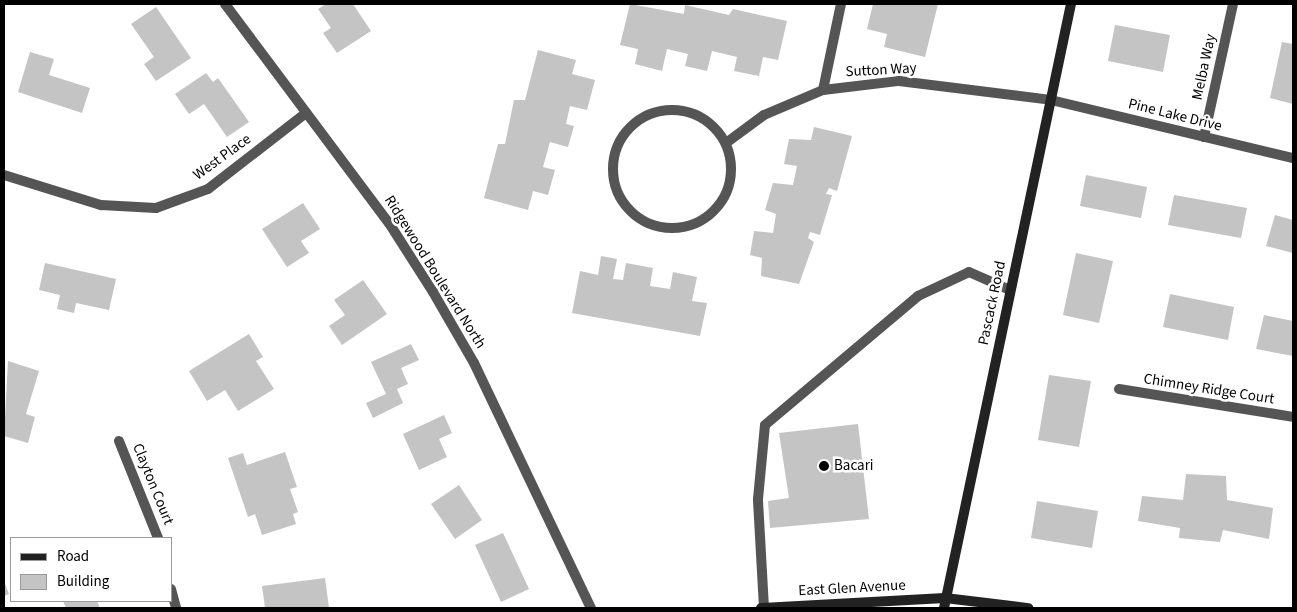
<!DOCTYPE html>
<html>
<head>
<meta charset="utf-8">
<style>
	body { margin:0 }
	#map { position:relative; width:1297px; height:612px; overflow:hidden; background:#fff; font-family:"Source Sans 3",sans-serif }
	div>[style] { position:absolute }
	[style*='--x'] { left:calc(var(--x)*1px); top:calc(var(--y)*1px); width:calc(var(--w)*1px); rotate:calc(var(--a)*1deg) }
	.building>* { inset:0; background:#c4c4c4 }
	.lane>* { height:10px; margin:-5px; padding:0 5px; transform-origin:5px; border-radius:5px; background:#555 }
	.street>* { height:10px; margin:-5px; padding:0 5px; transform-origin:5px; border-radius:5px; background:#555 }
	.street>.ring { margin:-5px; padding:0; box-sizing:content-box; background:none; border:10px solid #555; border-radius:50% }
	.secondary>* { height:10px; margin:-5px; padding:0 5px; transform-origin:5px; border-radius:5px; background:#222 }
	.dots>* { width:14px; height:14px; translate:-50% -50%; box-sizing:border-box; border:2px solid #fff; border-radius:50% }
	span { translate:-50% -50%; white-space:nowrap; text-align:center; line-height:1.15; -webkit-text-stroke:5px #fff; paint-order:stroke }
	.street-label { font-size:15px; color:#000 }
	.poi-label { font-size:15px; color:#000 }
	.left { translate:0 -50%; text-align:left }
	.frame { position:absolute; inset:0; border:5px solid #000; pointer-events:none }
	.legend { position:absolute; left:10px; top:537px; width:162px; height:65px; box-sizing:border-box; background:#fff; border:1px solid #999; margin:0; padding:6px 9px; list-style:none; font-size:15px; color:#000 }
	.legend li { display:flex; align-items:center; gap:10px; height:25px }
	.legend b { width:25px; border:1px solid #999 }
</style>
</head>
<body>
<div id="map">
	<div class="building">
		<i style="clip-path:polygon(326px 4px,353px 4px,371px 31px,337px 53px,323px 33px,331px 28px,318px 9px)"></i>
		<i style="clip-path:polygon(630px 4px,684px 14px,685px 5px,729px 15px,733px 9px,787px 21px,778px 60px,763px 57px,759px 76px,734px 71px,737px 57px,712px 51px,707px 71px,685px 66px,688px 54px,667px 49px,662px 71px,635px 64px,638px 49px,620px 45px)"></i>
		<i style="clip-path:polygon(873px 4px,938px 4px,925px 57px,884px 47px,887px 34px,867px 29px)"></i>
		<i style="clip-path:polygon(156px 7px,191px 58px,156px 81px,144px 64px,154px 57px,131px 24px)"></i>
		<i style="clip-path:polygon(1115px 25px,1170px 35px,1163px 72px,1108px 61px)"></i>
		<i style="clip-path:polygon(1282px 42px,1293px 44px,1293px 104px,1270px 98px)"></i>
		<i style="clip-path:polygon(538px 50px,576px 60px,572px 74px,595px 80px,587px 110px,570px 106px,566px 124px,574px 126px,568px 147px,550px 142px,543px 167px,555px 170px,548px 195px,533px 191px,528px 210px,484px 198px,498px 144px,505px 144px,514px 100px,525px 100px)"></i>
		<i style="clip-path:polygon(30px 52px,54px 59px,49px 75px,90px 88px,82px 113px,18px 92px)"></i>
		<i style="clip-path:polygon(206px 73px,213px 82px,218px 78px,249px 122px,227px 137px,204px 104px,189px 114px,175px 94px)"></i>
		<i style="clip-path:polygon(814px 127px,852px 136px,837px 191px,829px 188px,826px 194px,832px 195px,820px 235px,810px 232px,808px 238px,814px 242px,799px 284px,761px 276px,762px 258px,750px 255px,754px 231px,773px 233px,776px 214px,765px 210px,773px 183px,793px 185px,797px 166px,784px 164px,789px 139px,811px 140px)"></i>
		<i style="clip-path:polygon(1086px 175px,1147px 187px,1141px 218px,1080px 206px)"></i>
		<i style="clip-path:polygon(1174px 195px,1247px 208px,1241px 238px,1168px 225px)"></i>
		<i style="clip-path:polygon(303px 203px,320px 229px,301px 241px,309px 253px,287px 267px,262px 229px)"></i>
		<i style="clip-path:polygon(1275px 215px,1293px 220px,1293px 253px,1266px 246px)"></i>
		<i style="clip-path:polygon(1076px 253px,1113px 261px,1099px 323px,1063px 315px)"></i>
		<i style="clip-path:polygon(601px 256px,617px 259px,613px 279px,623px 280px,626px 263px,653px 268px,650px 286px,670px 289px,673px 272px,697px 277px,692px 301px,707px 303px,700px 336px,572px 313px,580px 271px,598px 275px)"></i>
		<i style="clip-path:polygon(45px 263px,116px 279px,109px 310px,76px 303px,74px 313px,57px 309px,60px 295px,39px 290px)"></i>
		<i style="clip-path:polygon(363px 280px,387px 314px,342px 345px,329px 326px,345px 315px,334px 300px)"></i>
		<i style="clip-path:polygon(1170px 294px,1234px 307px,1228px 340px,1163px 327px)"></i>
		<i style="clip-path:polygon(1264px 315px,1293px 321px,1293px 356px,1256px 349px)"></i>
		<i style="clip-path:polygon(249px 334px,263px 357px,256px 361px,274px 389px,238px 411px,225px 390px,207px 401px,189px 371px)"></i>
		<i style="clip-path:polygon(411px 344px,419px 360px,401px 368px,408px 384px,397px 389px,403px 403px,373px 418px,366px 403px,386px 394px,371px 362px)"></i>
		<i style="clip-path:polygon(8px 361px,39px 371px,26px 414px,35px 417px,28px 443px,4px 436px)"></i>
		<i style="clip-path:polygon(1049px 375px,1091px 381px,1079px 447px,1038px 440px)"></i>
		<i style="clip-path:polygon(444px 415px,452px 433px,439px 439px,447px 457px,419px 470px,403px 434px)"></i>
		<i style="clip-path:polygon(858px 424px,869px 519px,770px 528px,768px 501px,789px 498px,779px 433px)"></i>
		<i style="clip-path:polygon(285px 452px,297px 487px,290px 489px,298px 512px,293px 514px,296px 524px,262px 535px,255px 514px,248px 517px,228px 458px,243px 453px,247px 465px)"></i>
		<i style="clip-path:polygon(1186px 474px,1226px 476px,1227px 500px,1273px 508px,1269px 539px,1223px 530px,1220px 542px,1179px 538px,1180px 528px,1138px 521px,1142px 496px,1183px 500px)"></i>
		<i style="clip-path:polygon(459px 485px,482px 520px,455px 539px,431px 504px)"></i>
		<i style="clip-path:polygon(1037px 501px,1098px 511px,1092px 548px,1031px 538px)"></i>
		<i style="clip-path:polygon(503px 533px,529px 589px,501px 602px,475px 545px)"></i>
		<i style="clip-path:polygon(325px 578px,329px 608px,265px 608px,262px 586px)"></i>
		<i style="clip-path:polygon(4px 581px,9px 594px,4px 596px)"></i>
		<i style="clip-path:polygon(63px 601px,97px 601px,100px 608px,66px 608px)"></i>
	</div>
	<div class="lane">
		<i style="--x:764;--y:608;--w:109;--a:-93.2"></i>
		<i style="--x:758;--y:499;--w:74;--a:-84.6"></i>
		<i style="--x:765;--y:425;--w:200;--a:-40.1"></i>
		<i style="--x:918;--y:296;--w:56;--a:-25.2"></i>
		<i style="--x:969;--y:272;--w:45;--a:23.7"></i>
	</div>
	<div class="street">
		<i style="--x:225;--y:4;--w:274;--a:53.2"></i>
		<i style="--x:389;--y:223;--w:82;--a:57.5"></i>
		<i style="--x:433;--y:292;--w:82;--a:60"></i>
		<i style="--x:474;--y:363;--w:272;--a:64.5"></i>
		<i style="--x:823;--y:90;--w:88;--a:-78.2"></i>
		<i class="ring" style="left:613px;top:110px;width:108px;height:108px"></i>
		<i style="--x:1204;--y:137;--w:136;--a:-77.7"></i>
		<i style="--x:726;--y:143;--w:47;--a:-36.4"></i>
		<i style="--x:764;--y:115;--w:64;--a:-23"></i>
		<i style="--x:823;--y:90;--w:77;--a:-6.8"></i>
		<i style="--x:899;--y:81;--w:153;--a:7.1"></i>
		<i style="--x:1051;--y:100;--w:249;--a:13.5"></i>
		<i style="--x:4;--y:175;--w:102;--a:17.2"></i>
		<i style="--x:101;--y:205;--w:55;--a:3.1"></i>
		<i style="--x:156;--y:208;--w:55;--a:-20.1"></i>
		<i style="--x:208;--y:189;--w:124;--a:-37.8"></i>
		<i style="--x:1119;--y:389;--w:176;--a:9.1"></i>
		<i style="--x:119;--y:441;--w:105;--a:68.1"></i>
		<i style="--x:171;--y:589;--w:20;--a:75"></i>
	</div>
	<div class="secondary">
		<i style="--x:761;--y:608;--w:184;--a:-3.1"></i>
		<i style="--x:945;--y:598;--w:84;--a:6.9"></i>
		<i style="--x:944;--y:608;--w:617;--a:-78.13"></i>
	</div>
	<div class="dots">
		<i style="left:824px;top:466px;background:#000"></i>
	</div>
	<div class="street-label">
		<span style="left:1204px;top:67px;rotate:-78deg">Melba Way</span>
		<span style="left:881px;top:70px;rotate:-3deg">Sutton Way</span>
		<span style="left:1175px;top:115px;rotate:14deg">Pine Lake Drive</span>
		<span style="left:222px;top:157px;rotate:-36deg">West Place</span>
		<span style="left:435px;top:272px;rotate:58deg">Ridgewood Boulevard North</span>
		<span style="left:992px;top:303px;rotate:-78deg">Pascack Road</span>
		<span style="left:1209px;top:389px;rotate:9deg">Chimney Ridge Court</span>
		<span style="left:153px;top:484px;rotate:68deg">Clayton Court</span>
		<span style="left:852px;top:588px;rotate:-3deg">East Glen Avenue</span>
	</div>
	<div class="poi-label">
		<span class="left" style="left:834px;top:466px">Bacari</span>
	</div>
	<div class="frame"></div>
	<ul class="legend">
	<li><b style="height:6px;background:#222"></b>Road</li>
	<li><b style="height:14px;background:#c4c4c4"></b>Building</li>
	</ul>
</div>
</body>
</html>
